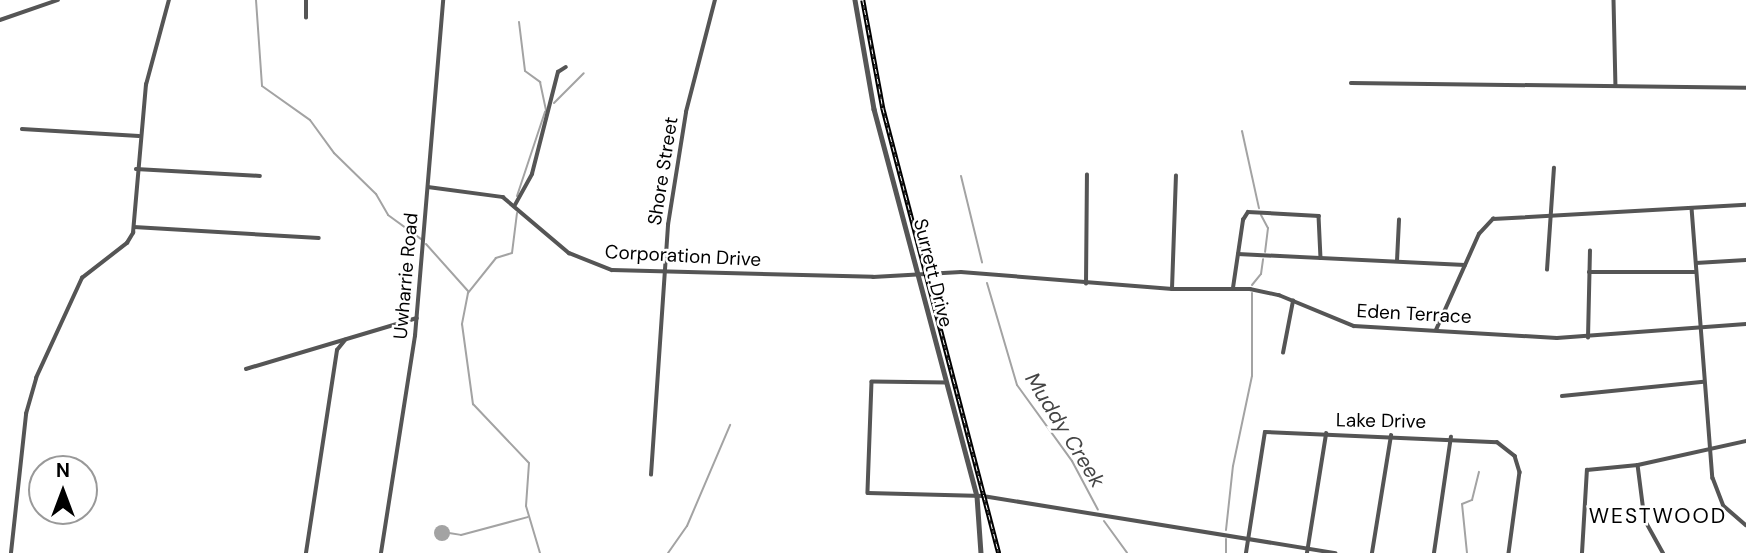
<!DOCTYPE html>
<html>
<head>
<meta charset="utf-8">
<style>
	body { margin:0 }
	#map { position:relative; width:1746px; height:553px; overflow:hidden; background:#fff; font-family:"DM Sans",sans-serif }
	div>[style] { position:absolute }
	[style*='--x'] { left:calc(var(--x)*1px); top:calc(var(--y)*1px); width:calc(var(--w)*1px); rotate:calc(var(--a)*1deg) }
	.water>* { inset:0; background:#a3a3a3 }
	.round { border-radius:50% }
	.stream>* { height:2px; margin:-1px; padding:0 1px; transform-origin:1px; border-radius:1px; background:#a3a3a3 }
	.minor>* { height:3.5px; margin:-1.75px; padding:0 1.75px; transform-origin:1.75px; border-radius:1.75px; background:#555 }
	.tertiary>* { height:4.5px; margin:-2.25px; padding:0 2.25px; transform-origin:2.25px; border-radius:2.25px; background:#555 }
	.rail>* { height:4.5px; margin-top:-2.25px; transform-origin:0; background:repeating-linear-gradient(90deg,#fff 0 5px,#000 0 10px); box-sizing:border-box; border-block:2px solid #000 }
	span { translate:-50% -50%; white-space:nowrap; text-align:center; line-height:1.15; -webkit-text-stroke:5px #fff; paint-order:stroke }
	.street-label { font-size:19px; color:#000 }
	.water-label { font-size:21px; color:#444; font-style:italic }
	.neighbourhood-label { font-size:21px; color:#000; letter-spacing:2px }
	.north { position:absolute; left:28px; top:455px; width:70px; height:70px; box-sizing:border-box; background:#fff; border:2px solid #999; border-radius:50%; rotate:0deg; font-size:19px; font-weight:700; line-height:28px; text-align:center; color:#000 }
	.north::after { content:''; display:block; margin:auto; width:24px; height:32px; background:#000; clip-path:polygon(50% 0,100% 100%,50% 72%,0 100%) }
</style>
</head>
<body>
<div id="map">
	<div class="water">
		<i class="round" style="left:434px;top:525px;width:16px;height:16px"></i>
	</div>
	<div class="stream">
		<i style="--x:256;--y:0;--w:86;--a:86"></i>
		<i style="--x:262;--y:86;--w:59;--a:35.3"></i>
		<i style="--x:310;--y:120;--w:41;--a:54"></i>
		<i style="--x:334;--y:153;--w:59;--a:44.3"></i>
		<i style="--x:376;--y:194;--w:24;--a:60"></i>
		<i style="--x:388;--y:215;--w:41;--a:36"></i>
		<i style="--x:519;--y:22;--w:49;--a:83"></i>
		<i style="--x:525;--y:71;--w:19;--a:36"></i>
		<i style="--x:540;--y:82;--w:30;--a:78"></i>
		<i style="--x:554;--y:103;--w:42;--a:-45"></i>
		<i style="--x:1242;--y:131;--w:79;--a:77.6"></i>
		<i style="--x:961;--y:176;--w:89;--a:76.3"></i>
		<i style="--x:517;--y:196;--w:89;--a:-71.6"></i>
		<i style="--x:517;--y:213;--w:40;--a:97.1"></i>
		<i style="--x:512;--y:253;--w:17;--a:163"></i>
		<i style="--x:496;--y:258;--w:45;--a:128.7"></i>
		<i style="--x:468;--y:293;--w:32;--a:101"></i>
		<i style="--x:462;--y:324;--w:81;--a:82.2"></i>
		<i style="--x:473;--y:404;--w:81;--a:46.5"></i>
		<i style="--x:529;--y:463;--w:43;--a:94"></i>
		<i style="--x:526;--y:506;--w:49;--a:73.4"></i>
		<i style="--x:1261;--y:215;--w:15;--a:62"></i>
		<i style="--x:1268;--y:228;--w:24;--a:97"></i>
		<i style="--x:426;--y:244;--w:63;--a:48.2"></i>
		<i style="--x:987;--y:283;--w:106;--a:73.6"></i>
		<i style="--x:1017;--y:385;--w:94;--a:54.1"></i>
		<i style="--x:1072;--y:461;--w:55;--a:62"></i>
		<i style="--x:1252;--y:285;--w:14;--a:-51"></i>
		<i style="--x:1261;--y:274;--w:15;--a:-82"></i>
		<i style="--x:1104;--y:521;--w:39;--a:54"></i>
		<i style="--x:1226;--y:530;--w:64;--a:-83.8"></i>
		<i style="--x:1233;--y:466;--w:92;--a:-78.1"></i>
		<i style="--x:1252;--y:376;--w:83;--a:-90"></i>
		<i style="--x:449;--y:533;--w:12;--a:9"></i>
		<i style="--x:461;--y:535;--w:69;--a:-15"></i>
		<i style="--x:1226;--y:539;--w:14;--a:90"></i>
		<i style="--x:668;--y:553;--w:33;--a:-55"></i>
		<i style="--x:687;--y:526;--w:110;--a:-66.9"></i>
		<i style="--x:1467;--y:553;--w:49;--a:-95.8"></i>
		<i style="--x:1462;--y:504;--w:11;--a:-22"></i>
		<i style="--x:1472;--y:500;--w:29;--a:-76"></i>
	</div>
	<div class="minor">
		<i style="--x:1614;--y:0;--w:85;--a:88.7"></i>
		<i style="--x:306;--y:18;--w:18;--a:-90"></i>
		<i style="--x:0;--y:20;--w:61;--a:-19"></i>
		<i style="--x:1351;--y:83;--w:395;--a:0.7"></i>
		<i style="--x:22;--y:129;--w:117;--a:3.4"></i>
		<i style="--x:136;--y:169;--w:124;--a:3.2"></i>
		<i style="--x:428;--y:187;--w:76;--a:7.6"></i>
		<i style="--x:503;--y:197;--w:87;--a:40.3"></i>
		<i style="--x:569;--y:253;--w:46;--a:21.6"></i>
		<i style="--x:612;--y:270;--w:261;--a:1.5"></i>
		<i style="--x:873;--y:277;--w:88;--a:-3.3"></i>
		<i style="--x:961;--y:272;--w:212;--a:4.6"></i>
		<i style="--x:1172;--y:289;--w:78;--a:0"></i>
		<i style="--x:1250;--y:289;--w:30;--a:12"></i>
		<i style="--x:1279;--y:295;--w:81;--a:22.5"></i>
		<i style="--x:1354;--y:326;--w:203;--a:3.4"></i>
		<i style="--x:1557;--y:338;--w:190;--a:-4.2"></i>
		<i style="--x:515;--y:205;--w:35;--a:-61"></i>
		<i style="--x:532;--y:174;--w:105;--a:-75.7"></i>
		<i style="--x:558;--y:72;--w:9;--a:-32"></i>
		<i style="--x:1692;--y:208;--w:271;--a:85.6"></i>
		<i style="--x:1713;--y:478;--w:30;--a:69"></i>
		<i style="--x:1724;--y:506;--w:29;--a:41"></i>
		<i style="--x:134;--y:227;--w:185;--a:3.4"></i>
		<i style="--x:1238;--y:254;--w:227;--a:2.8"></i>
		<i style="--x:1397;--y:261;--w:41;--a:-87.2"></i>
		<i style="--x:1696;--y:263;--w:50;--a:-3.4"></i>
		<i style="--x:1547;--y:270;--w:102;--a:-86.1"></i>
		<i style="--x:1589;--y:272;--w:107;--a:0"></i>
		<i style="--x:1086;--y:284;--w:109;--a:-89.5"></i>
		<i style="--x:1233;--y:288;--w:69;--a:-81.6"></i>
		<i style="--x:1243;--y:220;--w:9;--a:-58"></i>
		<i style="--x:1248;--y:212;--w:71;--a:3.2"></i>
		<i style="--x:1319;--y:216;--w:42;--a:87.3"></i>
		<i style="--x:1172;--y:289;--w:113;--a:-88"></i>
		<i style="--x:1436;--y:330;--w:105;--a:-65.9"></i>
		<i style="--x:1479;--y:234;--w:21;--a:-47"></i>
		<i style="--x:1493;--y:219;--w:253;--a:-3.2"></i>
		<i style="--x:1588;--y:338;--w:87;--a:-88.7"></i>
		<i style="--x:1283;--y:353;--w:53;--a:-79.1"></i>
		<i style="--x:246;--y:369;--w:178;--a:-16.6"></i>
		<i style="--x:947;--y:383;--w:75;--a:-179.2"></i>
		<i style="--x:872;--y:382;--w:111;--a:92.1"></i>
		<i style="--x:868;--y:493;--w:115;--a:1.5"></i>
		<i style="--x:983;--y:496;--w:357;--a:9.2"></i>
		<i style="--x:1562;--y:396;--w:142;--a:-5.7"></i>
		<i style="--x:1638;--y:465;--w:55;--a:82.7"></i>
		<i style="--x:1645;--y:520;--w:38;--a:61"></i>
		<i style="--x:651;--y:475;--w:251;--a:-86.1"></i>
		<i style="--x:668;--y:225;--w:114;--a:-80.9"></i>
		<i style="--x:686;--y:112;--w:116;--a:-75.5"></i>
		<i style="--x:11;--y:553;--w:140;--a:-83.8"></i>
		<i style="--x:26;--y:414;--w:37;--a:-74"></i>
		<i style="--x:36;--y:378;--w:110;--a:-65.3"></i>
		<i style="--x:82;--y:278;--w:57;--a:-37.9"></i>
		<i style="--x:127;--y:243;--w:12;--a:-59"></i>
		<i style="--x:133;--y:233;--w:149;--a:-85"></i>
		<i style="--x:146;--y:85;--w:88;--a:-74.9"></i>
		<i style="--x:306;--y:553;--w:205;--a:-81.3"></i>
		<i style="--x:337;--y:350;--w:13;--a:-51"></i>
		<i style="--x:381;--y:553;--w:220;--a:-81.1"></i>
		<i style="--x:415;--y:336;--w:337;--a:-85.2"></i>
		<i style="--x:1246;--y:553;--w:122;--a:-81.1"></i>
		<i style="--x:1265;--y:432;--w:232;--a:2.5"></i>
		<i style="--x:1497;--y:442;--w:23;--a:38"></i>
		<i style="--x:1515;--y:456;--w:17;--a:73"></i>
		<i style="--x:1520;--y:472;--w:82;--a:97.7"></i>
		<i style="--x:1307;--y:553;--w:121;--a:-80.9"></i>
		<i style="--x:1372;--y:553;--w:119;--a:-80.8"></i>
		<i style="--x:1434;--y:553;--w:117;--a:-81.7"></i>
		<i style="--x:1582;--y:553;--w:83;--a:-86.6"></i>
		<i style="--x:1587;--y:470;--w:51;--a:-5.6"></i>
		<i style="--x:1638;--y:465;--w:111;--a:-12.5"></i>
	</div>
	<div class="tertiary">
		<i style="--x:855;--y:0;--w:111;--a:80.1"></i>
		<i style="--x:874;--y:109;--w:400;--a:75.1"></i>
		<i style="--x:977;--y:496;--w:57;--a:86"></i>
	</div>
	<div class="rail">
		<i style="--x:863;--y:0;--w:110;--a:79.5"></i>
		<i style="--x:883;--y:108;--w:460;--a:75.4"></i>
	</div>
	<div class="street-label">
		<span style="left:663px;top:171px;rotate:-81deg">Shore Street</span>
		<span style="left:683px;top:256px;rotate:3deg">Corporation Drive</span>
		<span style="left:933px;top:273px;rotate:76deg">Surrett Drive</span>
		<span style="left:406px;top:276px;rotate:-85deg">Uwharrie Road</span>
		<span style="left:1414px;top:314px;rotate:3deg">Eden Terrace</span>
		<span style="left:1381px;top:421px;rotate:1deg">Lake Drive</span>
	</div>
	<div class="water-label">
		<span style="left:1065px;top:430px;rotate:58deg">Muddy Creek</span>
	</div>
	<div class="neighbourhood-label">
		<span style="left:1658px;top:516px">WESTWOOD</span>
	</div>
	<div class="north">N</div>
</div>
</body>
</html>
